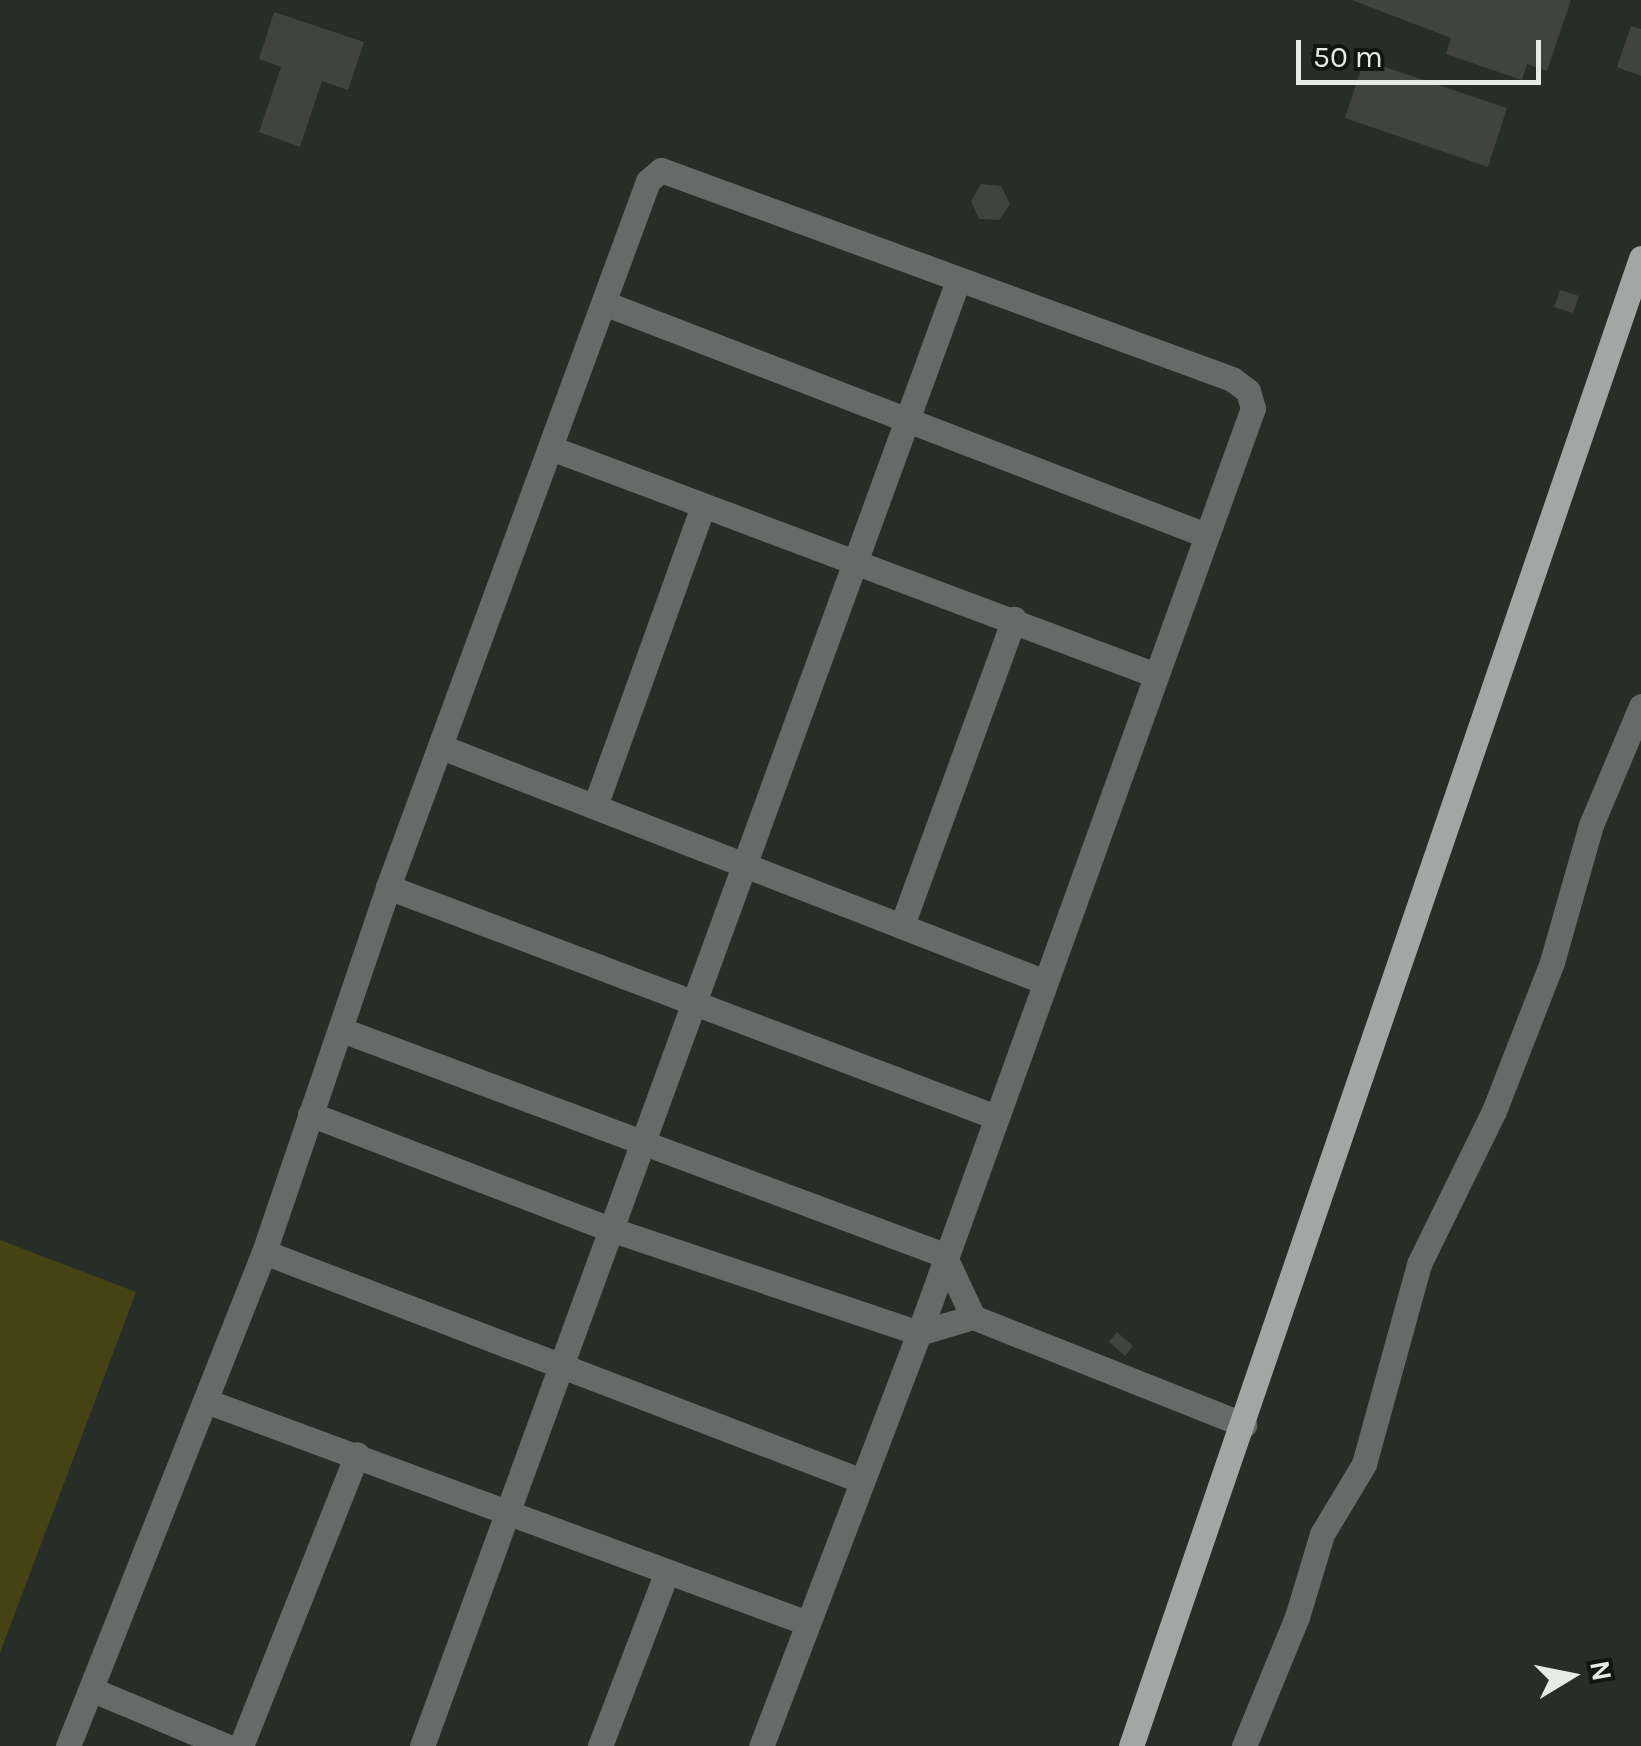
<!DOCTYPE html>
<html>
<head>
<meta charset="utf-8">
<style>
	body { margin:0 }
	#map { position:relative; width:1641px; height:1746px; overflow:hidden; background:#272d27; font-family:Karla,sans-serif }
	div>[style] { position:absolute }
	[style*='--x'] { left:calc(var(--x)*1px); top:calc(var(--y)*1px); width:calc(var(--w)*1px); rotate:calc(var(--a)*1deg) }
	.green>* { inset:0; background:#454314 }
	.building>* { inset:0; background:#41443c }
	.minor>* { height:25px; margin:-12.5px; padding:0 12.5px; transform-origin:12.5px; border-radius:12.5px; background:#666a68 }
	.major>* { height:25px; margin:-12.5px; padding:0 12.5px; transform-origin:12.5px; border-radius:12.5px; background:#9fa8a4 }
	span { translate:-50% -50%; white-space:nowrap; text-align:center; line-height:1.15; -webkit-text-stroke:9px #121512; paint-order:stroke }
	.north { position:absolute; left:1521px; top:1626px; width:100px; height:100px; -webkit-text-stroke:8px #121512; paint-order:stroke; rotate:80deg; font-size:28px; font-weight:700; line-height:40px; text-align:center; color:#e7ebe7 }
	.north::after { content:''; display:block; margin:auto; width:35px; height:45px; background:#e7ebe7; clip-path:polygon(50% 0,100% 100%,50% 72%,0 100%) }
	.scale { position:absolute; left:1296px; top:40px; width:245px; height:45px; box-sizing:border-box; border:5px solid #e7ebe7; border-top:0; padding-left:12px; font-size:30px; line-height:35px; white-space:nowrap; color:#e7ebe7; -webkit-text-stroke:8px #121512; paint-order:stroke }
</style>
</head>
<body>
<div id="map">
	<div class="green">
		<i style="clip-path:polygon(0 1240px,136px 1292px,0 1653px)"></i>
	</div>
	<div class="building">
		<i style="clip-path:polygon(1352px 0,1571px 0,1547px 71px,1527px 64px,1522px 80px,1446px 54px,1451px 38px)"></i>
		<i style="clip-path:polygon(274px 12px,364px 42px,348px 90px,322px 81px,300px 147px,259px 132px,281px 67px,259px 59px)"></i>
		<i style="clip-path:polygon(1631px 26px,1641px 29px,1641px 76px,1617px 67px)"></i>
		<i style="clip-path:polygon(1364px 60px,1507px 108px,1488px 167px,1345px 118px)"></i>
		<i style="clip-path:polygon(981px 184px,1001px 186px,1010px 204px,999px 220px,979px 219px,971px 201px)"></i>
		<i style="clip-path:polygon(1560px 290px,1579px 296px,1573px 313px,1554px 307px)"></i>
		<i style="clip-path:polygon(1117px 1332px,1133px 1346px,1125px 1356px,1109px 1342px)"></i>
	</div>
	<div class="minor">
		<i style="--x:604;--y:303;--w:642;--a:21.09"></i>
		<i style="--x:551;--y:448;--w:643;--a:20.58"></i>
		<i style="--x:444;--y:748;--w:645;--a:21.27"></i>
		<i style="--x:595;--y:806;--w:319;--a:-70.2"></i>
		<i style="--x:388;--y:887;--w:650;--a:20.72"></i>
		<i style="--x:902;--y:925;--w:326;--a:-69.9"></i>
		<i style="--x:342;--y:1030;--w:643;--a:20.49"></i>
		<i style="--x:944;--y:1255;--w:68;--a:64.9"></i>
		<i style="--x:310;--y:1114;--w:321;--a:21"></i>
		<i style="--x:610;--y:1229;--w:326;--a:18.6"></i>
		<i style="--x:919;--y:1333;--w:56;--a:-16.5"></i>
		<i style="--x:973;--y:1317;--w:292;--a:21.7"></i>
		<i style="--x:264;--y:1252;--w:640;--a:20.95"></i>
		<i style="--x:206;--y:1401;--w:641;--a:20.27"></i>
		<i style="--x:93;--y:1690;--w:144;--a:22.8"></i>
		<i style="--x:68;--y:1746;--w:531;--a:-68.36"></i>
		<i style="--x:264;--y:1252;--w:385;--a:-71.2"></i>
		<i style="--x:388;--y:887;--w:752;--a:-69.78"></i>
		<i style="--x:648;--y:181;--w:17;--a:-40"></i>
		<i style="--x:661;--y:170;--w:608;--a:20.1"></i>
		<i style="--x:1232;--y:379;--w:20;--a:37"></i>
		<i style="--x:1248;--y:391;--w:18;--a:74"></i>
		<i style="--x:1253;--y:408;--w:983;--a:109.85"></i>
		<i style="--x:919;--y:1333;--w:442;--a:110.9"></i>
		<i style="--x:241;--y:1746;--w:314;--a:-68.3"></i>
		<i style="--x:422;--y:1746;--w:1558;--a:-69.91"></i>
		<i style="--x:600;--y:1746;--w:184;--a:-69"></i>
		<i style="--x:1244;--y:1746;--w:139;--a:-67.7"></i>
		<i style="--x:1297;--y:1617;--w:87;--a:-73.2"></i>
		<i style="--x:1322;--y:1534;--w:82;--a:-59"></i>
		<i style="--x:1364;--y:1464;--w:207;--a:-74.6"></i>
		<i style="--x:1419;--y:1264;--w:170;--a:-63.9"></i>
		<i style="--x:1494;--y:1111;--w:160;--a:-68.7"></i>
		<i style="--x:1552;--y:962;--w:142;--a:-74.1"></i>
		<i style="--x:1591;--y:825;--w:129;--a:-67.2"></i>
	</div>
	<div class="major">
		<i style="--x:1131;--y:1746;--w:1573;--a:-71.08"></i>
	</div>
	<div class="north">N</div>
	<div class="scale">50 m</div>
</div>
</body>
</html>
